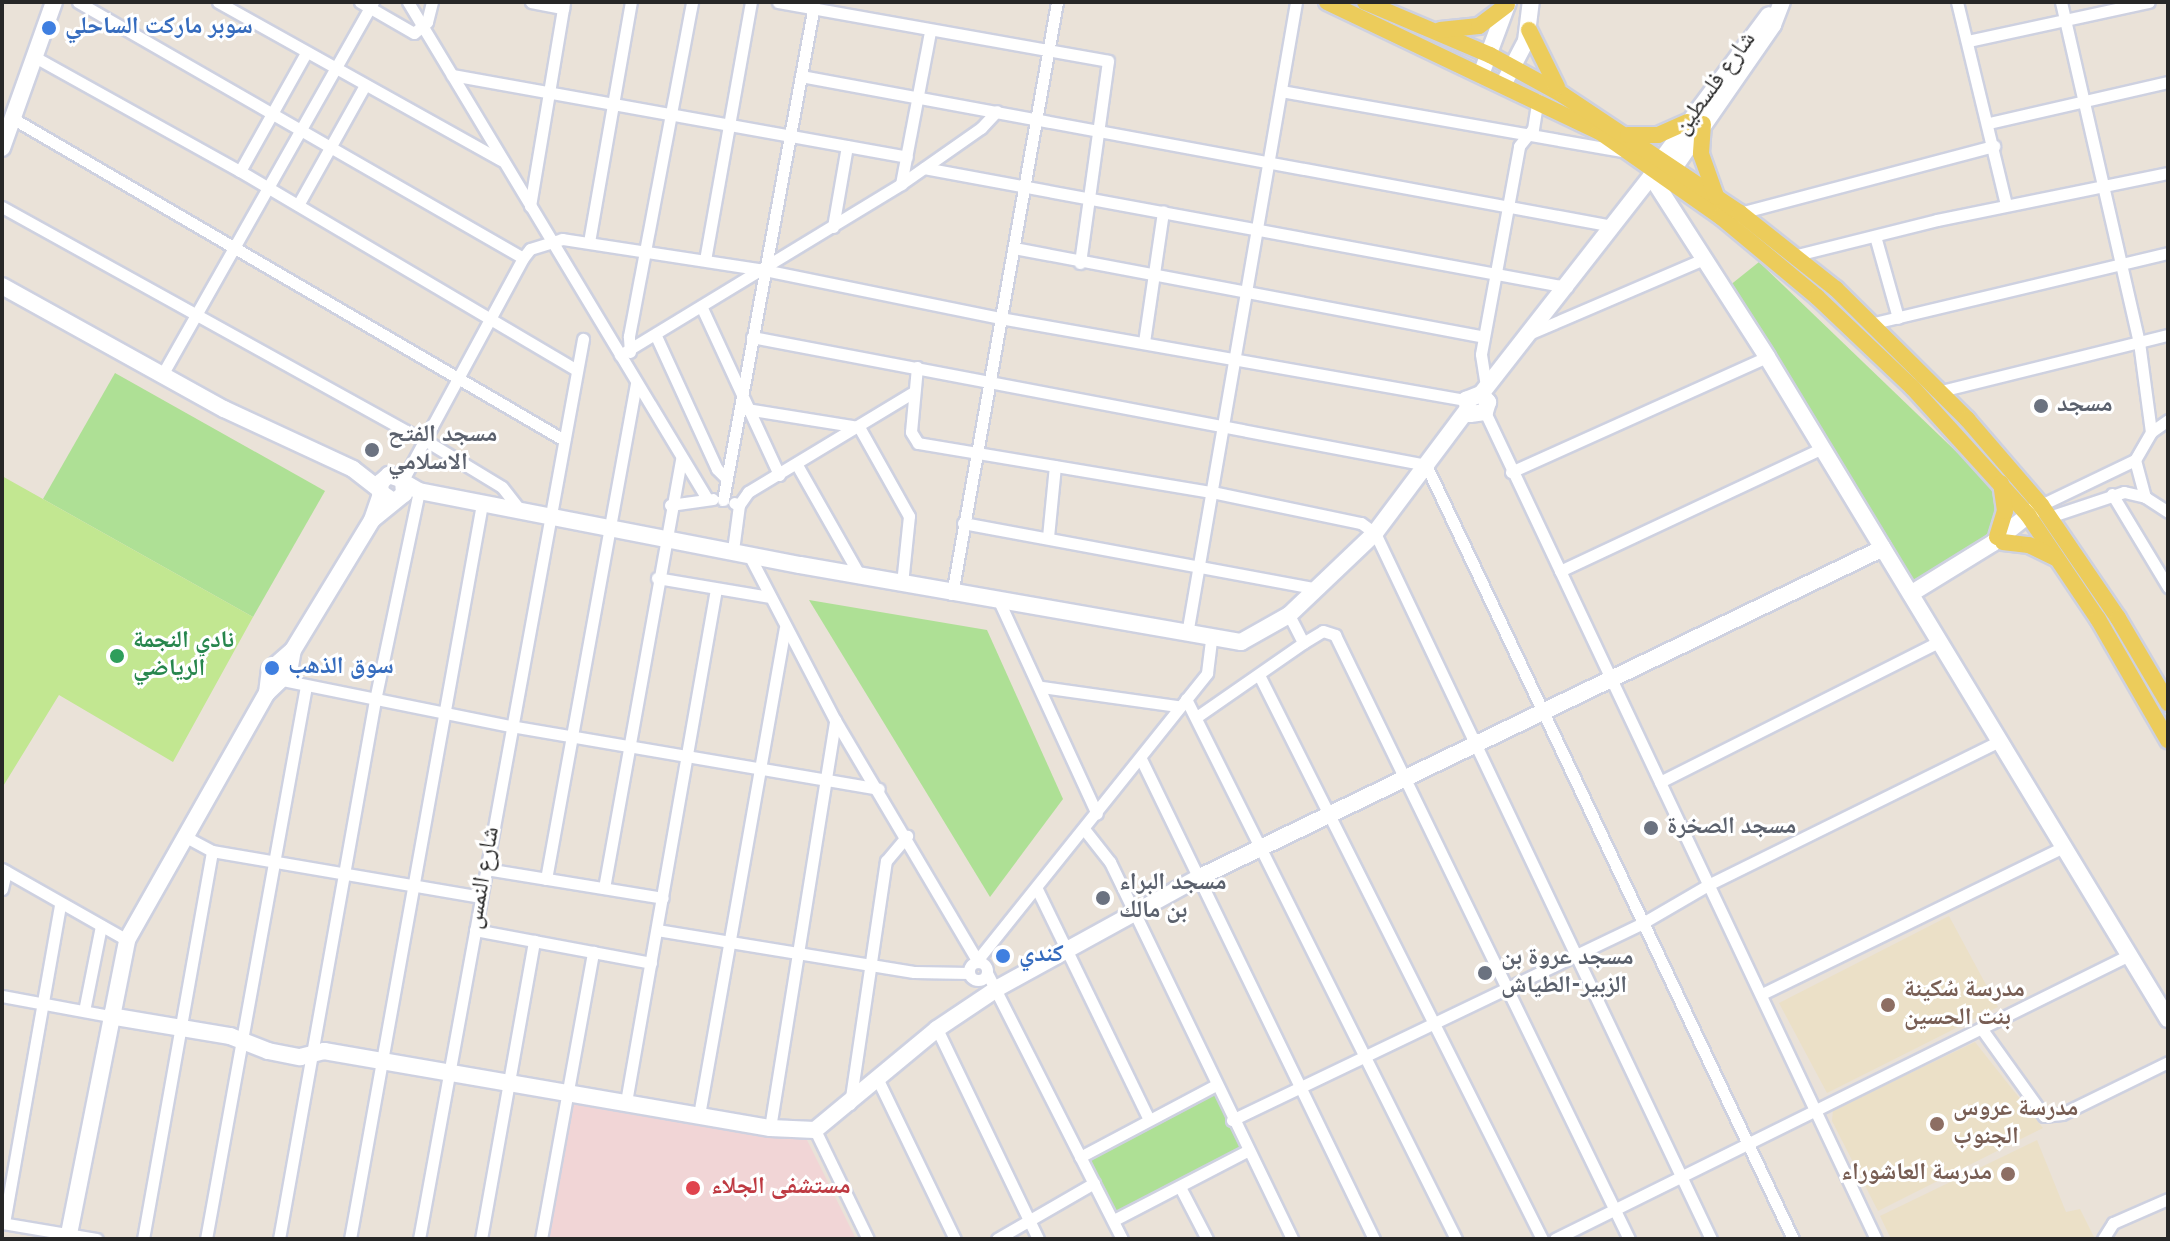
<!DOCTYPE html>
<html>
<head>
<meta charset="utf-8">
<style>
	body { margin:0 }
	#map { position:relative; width:2170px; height:1241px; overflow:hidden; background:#eae2d8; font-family:Overpass,"Noto Naskh Arabic",sans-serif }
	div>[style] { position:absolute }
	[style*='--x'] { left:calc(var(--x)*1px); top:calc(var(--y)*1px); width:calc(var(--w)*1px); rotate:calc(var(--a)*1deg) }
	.education>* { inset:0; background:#ebe0c7 }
	.medical>* { inset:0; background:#f1d5d6 }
	.green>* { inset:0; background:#aee095 }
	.pitch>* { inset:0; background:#c2e791 }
	.roads { filter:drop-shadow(2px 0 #ced1e0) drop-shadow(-2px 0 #ced1e0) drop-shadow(0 2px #ced1e0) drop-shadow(0 -2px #ced1e0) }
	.street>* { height:11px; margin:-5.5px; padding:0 5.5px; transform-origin:5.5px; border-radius:5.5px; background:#fff }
	.street>.ring { margin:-5.5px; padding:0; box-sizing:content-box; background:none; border:11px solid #fff; border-radius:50% }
	.secondary>* { height:16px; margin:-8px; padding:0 8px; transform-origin:8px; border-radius:8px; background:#fff }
	.primary>* { height:16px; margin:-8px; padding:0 8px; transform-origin:8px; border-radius:8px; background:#eccc5b }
	.dots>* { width:22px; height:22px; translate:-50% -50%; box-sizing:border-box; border:4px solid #fff; border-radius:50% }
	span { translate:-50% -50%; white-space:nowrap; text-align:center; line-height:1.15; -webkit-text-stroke:6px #fff; paint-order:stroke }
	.shop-label { font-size:24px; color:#366cbe; font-weight:700 }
	.left { translate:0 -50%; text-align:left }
	.street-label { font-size:24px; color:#272727 }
	.worship-label { font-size:24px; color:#5b616d; font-weight:700 }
	.leisure-label { font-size:24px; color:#27864d; font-weight:700 }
	.education-label { font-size:24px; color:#785e54; font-weight:700 }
	.right { translate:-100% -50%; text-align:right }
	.health-label { font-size:24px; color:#be3a42; font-weight:700 }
	.frame { position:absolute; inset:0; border:4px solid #272727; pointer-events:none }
</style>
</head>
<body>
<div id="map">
	<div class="education">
		<i style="clip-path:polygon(1949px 916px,1998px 1007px,1827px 1093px,1779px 1003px)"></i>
		<i style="clip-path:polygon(1975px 1042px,2043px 1128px,1878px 1211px,1832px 1121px,1833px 1110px)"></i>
		<i style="clip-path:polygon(2037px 1140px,2066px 1212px,2080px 1209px,2095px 1239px,1891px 1239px,1880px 1216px)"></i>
	</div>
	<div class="medical">
		<i style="clip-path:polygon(572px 1098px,806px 1138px,856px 1239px,547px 1239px)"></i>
	</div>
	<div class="green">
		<i style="clip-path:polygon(1759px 262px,1992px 486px,1999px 517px,1988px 538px,1912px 581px,1729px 286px)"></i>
		<i style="clip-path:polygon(115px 373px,325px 491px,253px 617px,43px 499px)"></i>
		<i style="clip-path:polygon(809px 600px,987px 630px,1063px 799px,990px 897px)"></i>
		<i style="clip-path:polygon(1215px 1086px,1247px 1150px,1114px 1220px,1080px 1156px)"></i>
	</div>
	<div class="pitch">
		<i style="clip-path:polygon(2px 476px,253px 617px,173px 762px,59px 695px,2px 788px)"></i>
	</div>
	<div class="roads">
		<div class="street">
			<i style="--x:78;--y:2;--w:513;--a:29.91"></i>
			<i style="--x:218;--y:2;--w:325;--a:29.2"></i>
			<i style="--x:360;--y:2;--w:62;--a:29.9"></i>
			<i style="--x:414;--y:33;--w:17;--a:-40"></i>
			<i style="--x:427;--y:22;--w:21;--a:-76"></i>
			<i style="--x:408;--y:2;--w:578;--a:58.95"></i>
			<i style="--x:531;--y:2;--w:33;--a:11"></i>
			<i style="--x:778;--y:2;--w:335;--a:10.1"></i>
			<i style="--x:1108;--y:61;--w:204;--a:97.9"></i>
			<i style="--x:1957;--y:2;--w:209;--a:76.4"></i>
			<i style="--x:2061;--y:2;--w:349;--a:77.1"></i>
			<i style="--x:2139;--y:342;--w:30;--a:-14"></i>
			<i style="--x:1968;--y:41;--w:185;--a:-12.2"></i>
			<i style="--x:33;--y:56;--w:237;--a:29.1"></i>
			<i style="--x:240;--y:171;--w:391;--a:30.6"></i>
			<i style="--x:452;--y:75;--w:462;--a:10.2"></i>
			<i style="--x:801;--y:76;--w:826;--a:10.47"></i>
			<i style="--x:1281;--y:91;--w:351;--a:10"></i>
			<i style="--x:12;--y:118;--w:639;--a:30.26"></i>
			<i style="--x:1989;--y:123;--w:184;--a:-12.9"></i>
			<i style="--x:924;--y:168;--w:654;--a:10.49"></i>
			<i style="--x:240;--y:171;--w:135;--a:-60.8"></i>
			<i style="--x:901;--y:184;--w:155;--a:-79.2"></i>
			<i style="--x:298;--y:205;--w:135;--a:-60.8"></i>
			<i style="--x:530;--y:206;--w:207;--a:-80.5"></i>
			<i style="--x:2;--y:207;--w:468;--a:29"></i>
			<i style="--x:1740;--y:213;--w:263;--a:-14.8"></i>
			<i style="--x:833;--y:227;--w:82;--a:-80.2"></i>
			<i style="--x:1875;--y:236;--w:85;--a:74.3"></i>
			<i style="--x:589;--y:242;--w:244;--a:-80.1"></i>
			<i style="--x:1014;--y:248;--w:478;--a:10.7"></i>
			<i style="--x:1797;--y:255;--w:144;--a:-14"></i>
			<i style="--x:1937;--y:220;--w:236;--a:-11.5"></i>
			<i style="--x:705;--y:260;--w:262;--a:-79.9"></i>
			<i style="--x:702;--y:308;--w:184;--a:65.2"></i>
			<i style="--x:1874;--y:323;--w:302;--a:-13.4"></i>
			<i style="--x:1531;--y:333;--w:190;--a:-23.2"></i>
			<i style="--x:656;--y:336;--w:146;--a:65.4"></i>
			<i style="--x:717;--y:469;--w:14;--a:45"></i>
			<i style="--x:752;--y:337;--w:686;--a:10.75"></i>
			<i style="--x:1426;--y:465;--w:857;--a:64.63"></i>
			<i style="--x:1144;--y:342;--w:132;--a:-81.7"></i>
			<i style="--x:630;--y:352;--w:16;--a:-94"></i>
			<i style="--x:629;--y:336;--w:340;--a:-79.3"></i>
			<i style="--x:620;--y:355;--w:329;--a:-31.3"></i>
			<i style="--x:901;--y:184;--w:98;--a:-35"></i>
			<i style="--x:981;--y:128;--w:23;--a:-47"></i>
			<i style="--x:917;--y:367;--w:65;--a:95.3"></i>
			<i style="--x:911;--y:432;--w:13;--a:58"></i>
			<i style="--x:918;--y:443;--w:298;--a:9.5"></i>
			<i style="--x:1212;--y:492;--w:152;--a:11.8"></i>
			<i style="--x:1361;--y:523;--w:17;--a:36"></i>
			<i style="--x:1375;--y:533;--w:782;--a:64.55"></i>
			<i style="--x:162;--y:375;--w:429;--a:-60.5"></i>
			<i style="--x:1486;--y:386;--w:32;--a:-99"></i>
			<i style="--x:1481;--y:354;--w:211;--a:-79.6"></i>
			<i style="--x:1519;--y:146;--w:22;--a:-51"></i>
			<i style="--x:1533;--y:129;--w:30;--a:-81"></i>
			<i style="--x:1941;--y:391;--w:204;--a:-13.9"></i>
			<i style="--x:2139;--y:342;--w:91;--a:82.4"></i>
			<i style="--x:740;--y:408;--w:121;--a:9.1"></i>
			<i style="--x:859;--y:427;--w:102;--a:60.7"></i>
			<i style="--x:909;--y:516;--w:68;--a:95.9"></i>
			<i style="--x:1485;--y:412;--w:915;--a:64.7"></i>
			<i style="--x:423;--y:439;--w:92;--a:31.3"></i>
			<i style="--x:502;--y:487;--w:31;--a:52"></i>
			<i style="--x:2135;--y:460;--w:38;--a:75"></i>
			<i style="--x:797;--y:465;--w:125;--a:60.4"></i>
			<i style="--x:1511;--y:472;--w:281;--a:-24.2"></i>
			<i style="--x:403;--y:480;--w:252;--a:-61.6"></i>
			<i style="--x:523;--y:258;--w:11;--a:-52"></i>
			<i style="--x:530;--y:249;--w:34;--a:-17"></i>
			<i style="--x:562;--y:239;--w:204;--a:8.7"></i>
			<i style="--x:764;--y:270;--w:241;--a:11.5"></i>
			<i style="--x:1000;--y:318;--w:473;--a:10"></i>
			<i style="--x:2112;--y:494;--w:109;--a:58.9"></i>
			<i style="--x:723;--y:500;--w:503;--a:-79.58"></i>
			<i style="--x:670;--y:505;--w:43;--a:-7.9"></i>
			<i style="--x:739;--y:505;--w:16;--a:-55"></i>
			<i style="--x:748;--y:492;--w:192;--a:-31.1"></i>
			<i style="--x:2041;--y:505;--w:104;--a:-25.6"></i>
			<i style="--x:2135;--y:460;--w:32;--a:-60"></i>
			<i style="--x:2151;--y:432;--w:21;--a:-35"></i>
			<i style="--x:2049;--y:517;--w:79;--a:-18.4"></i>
			<i style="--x:2124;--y:492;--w:22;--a:13"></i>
			<i style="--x:2145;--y:497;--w:27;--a:33"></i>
			<i style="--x:963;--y:523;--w:361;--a:10.5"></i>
			<i style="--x:1048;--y:537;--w:71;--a:-84.4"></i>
			<i style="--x:733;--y:550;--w:45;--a:-82.4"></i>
			<i style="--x:739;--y:505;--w:5;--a:-158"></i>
			<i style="--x:748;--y:553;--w:188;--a:62.5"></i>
			<i style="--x:835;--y:720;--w:281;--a:59.4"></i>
			<i style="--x:1560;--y:571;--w:288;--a:-25.1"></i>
			<i style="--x:657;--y:578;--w:114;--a:9.6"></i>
			<i style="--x:952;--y:594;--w:601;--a:-79.94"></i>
			<i style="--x:999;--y:601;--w:234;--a:65.3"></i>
			<i style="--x:1289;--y:615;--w:31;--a:63"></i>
			<i style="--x:1187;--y:634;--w:641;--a:-80.21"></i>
			<i style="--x:1260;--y:677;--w:629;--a:63.35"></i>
			<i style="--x:277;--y:679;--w:239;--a:11.4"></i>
			<i style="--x:511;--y:726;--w:373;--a:9.7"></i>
			<i style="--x:1042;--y:687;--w:137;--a:8"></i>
			<i style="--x:1186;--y:699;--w:604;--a:63.43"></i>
			<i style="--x:1198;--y:716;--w:128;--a:-34.8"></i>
			<i style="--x:1303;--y:643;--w:23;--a:-31"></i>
			<i style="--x:1323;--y:631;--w:13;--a:18"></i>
			<i style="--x:1335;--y:635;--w:672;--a:64.05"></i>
			<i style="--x:1141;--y:759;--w:534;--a:64.11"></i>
			<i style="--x:1660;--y:782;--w:311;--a:-26.7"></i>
			<i style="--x:1084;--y:829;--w:42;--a:51.8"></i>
			<i style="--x:1110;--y:862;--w:419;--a:64.2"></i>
			<i style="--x:184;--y:836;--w:32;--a:28"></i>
			<i style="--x:212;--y:851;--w:273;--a:9.7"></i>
			<i style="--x:2;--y:869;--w:144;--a:29.6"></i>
			<i style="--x:486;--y:869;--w:179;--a:9.3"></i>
			<i style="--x:546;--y:879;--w:503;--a:-79.7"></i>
			<i style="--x:604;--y:888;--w:436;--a:-79.8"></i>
			<i style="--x:2;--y:889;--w:18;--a:-77"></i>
			<i style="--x:1037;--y:889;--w:254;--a:64.1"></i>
			<i style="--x:475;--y:930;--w:179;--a:10.6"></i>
			<i style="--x:657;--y:930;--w:260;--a:9.3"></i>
			<i style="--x:914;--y:972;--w:55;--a:1"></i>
			<i style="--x:979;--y:958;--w:365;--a:-51.3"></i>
			<i style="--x:1207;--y:673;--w:34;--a:-83"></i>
			<i class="ring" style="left:969px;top:962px;width:7px;height:7px"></i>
			<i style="--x:987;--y:973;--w:298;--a:63.1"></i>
			<i style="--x:1762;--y:994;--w:336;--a:-26"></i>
			<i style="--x:2;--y:996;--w:110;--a:10.5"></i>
			<i style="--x:84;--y:1011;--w:87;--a:-78.7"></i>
			<i style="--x:1981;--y:1028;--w:108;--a:54.4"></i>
			<i style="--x:2044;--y:1116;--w:18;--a:-6"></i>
			<i style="--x:2062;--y:1114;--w:118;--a:-26.1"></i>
			<i style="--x:937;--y:1029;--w:233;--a:64.3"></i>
			<i style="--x:877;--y:1078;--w:179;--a:64.2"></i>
			<i style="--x:626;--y:1102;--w:521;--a:-80.05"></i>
			<i style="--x:850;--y:1104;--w:246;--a:-81.6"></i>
			<i style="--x:886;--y:861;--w:33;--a:-50"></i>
			<i style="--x:699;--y:1115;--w:494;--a:-80"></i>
			<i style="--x:1232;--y:1120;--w:454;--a:-25.6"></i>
			<i style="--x:1641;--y:924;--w:78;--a:-30.2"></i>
			<i style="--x:1708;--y:885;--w:325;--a:-26.3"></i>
			<i style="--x:770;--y:1128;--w:413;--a:-80.9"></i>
			<i style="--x:815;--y:1130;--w:121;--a:64.1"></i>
			<i style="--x:1080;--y:1157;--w:154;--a:-27.9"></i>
			<i style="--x:1180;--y:1187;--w:59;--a:62.6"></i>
			<i style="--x:1114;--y:1220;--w:150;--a:-27.4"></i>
			<i style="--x:2;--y:1223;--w:96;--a:9.6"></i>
			<i style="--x:4;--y:1223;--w:324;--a:-80"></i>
			<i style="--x:143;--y:1239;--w:394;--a:-79.9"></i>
			<i style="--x:206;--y:1239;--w:562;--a:-79.75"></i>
			<i style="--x:279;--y:1239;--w:547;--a:-79.9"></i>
			<i style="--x:375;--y:700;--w:214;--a:-78.1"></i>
			<i style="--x:350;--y:1239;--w:747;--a:-79.82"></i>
			<i style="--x:419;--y:1239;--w:915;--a:-79.67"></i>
			<i style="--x:481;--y:1239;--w:303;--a:-79.9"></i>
			<i style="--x:541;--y:1239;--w:292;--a:-79.7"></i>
			<i style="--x:997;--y:1239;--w:112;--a:-30"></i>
			<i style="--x:1555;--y:1239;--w:640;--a:-26.32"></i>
			<i style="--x:2103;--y:1239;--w:19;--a:-58"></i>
			<i style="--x:2113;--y:1223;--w:60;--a:-23.6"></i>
		</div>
		<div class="secondary">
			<i style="--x:1482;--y:72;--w:75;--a:-69.6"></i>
			<i style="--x:1504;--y:83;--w:47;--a:-62.4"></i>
			<i style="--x:1526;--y:41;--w:39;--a:-83"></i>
			<i style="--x:2;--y:148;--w:155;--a:-70.4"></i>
			<i style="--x:1662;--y:159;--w:179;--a:-53.4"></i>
			<i style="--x:1674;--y:168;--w:174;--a:-55.3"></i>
			<i style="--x:1773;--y:25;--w:25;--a:-69"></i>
			<i style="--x:1651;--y:176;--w:215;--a:57.3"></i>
			<i style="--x:1767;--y:357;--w:774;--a:58.8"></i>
			<i style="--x:2;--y:286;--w:254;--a:29"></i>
			<i style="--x:224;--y:409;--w:142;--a:24.9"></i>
			<i style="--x:353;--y:469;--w:33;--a:38"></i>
			<i style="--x:1481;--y:394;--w:11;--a:49"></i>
			<i style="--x:1488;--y:402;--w:10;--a:107"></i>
			<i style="--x:1485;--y:412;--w:15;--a:172"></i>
			<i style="--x:1470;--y:414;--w:15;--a:-106"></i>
			<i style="--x:1466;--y:400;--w:16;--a:-22"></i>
			<i style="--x:1481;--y:394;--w:283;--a:-52"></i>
			<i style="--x:405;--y:483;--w:16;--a:30"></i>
			<i style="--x:419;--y:491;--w:388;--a:11"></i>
			<i style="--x:800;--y:565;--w:448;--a:9.9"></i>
			<i style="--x:1241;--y:642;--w:55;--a:-29.4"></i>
			<i style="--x:1289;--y:615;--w:119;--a:-43.6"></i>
			<i style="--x:1375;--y:533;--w:154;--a:-53.2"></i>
			<i style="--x:373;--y:519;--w:40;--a:-39"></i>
			<i style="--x:404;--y:494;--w:14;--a:-94"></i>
			<i style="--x:403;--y:480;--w:15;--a:-160"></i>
			<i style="--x:389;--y:475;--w:11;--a:139"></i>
			<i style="--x:381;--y:482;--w:10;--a:96"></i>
			<i style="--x:380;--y:492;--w:16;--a:35"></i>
			<i style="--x:1912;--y:593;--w:95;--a:-31.7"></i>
			<i style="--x:1993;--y:543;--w:56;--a:-38.5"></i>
			<i style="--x:267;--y:693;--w:30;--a:-44"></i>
			<i style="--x:289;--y:672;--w:22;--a:-80"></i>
			<i style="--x:293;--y:650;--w:152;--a:-58.7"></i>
			<i style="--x:372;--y:520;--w:28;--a:-71"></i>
			<i style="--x:110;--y:1016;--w:122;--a:9.5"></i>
			<i style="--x:230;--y:1036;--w:41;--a:21.5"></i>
			<i style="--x:268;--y:1051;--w:33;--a:11"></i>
			<i style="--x:300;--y:1057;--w:25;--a:-14"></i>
			<i style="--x:324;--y:1051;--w:453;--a:9.8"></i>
			<i style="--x:770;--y:1128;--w:45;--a:2.5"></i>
			<i style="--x:815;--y:1130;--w:158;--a:-39.6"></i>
			<i style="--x:937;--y:1029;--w:73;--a:-33.9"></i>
			<i style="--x:998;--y:988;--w:228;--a:-28.8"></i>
			<i style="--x:1198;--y:878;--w:760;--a:-25.72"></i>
			<i style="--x:68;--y:1239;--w:305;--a:-78.8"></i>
			<i style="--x:127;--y:940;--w:284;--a:-60.5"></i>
			<i style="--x:267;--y:693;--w:23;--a:-83"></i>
			<i style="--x:270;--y:670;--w:30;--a:-41"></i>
		</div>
		<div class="primary">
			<i style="--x:1327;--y:2;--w:302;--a:25.5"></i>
			<i style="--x:1600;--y:132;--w:148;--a:35.1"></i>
			<i style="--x:1721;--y:217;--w:125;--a:39.8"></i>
			<i style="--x:1817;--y:297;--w:131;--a:43.5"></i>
			<i style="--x:1912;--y:387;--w:173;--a:47.8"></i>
			<i style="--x:2028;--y:515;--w:125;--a:56.1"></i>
			<i style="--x:2098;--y:619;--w:140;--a:60"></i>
			<i style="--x:1365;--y:2;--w:136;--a:23"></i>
			<i style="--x:1490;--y:55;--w:83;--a:28.7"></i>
			<i style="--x:1563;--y:95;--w:213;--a:33.7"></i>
			<i style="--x:1740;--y:213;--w:122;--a:38.4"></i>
			<i style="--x:1836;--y:289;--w:185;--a:44.8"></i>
			<i style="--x:1967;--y:419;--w:113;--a:49.3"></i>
			<i style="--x:2041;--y:505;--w:137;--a:55.7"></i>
			<i style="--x:2118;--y:618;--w:99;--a:59.5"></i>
			<i style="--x:1440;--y:30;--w:39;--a:-6"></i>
			<i style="--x:1479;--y:26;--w:35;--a:-37"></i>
			<i style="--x:1529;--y:30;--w:64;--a:63.8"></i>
			<i style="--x:1703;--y:124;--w:30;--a:94"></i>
			<i style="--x:1701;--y:154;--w:45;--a:70.3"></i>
			<i style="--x:1628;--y:135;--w:30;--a:0"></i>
			<i style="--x:1658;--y:135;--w:32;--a:-24"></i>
			<i style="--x:1997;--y:537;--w:27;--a:-73"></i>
			<i style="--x:2005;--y:511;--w:28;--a:-98"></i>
			<i style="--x:2003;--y:542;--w:26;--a:7"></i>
			<i style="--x:2029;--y:545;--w:28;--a:26"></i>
		</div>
	</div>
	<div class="dots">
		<i style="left:49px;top:28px;background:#3f7fe0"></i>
		<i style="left:2041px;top:406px;background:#6b7280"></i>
		<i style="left:372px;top:450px;background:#6b7280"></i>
		<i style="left:117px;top:656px;background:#2e9e5b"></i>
		<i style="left:272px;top:668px;background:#3f7fe0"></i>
		<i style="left:1651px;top:828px;background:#6b7280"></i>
		<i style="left:1103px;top:898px;background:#6b7280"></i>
		<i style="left:1003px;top:956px;background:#3f7fe0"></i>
		<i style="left:1485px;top:973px;background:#6b7280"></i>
		<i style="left:1888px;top:1005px;background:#8d6e63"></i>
		<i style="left:1937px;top:1124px;background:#8d6e63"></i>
		<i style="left:2008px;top:1174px;background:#8d6e63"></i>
		<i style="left:693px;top:1188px;background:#e0444e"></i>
	</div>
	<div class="shop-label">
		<span class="left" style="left:65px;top:28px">سوبر ماركت الساحلي</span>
		<span class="left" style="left:288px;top:668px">سوق الذهب</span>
		<span class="left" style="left:1019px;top:956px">كندي</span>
	</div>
	<div class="street-label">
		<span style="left:1716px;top:84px;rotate:-54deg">شارع فلسطين</span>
		<span style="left:484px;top:878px;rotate:-80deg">شارع النمس</span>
	</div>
	<div class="worship-label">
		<span class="left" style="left:2057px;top:406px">مسجد</span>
		<span class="left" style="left:388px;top:450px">مسجد الفتح<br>الاسلامي</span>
		<span class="left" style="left:1667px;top:828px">مسجد الصخرة</span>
		<span class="left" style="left:1119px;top:898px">مسجد البراء<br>بن مالك</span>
		<span class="left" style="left:1501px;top:973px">مسجد عروة بن<br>الزبير-الطياش</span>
	</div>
	<div class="leisure-label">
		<span class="left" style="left:133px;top:656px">نادي النجمة<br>الرياضي</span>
	</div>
	<div class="education-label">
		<span class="left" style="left:1904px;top:1005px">مدرسة سُكينة<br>بنت الحسين</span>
		<span class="left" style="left:1953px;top:1124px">مدرسة عروس<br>الجنوب</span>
		<span class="right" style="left:1992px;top:1174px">مدرسة العاشوراء</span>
	</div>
	<div class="health-label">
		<span class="left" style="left:711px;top:1188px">مستشفى الجلاء</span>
	</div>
	<div class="frame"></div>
</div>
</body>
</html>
